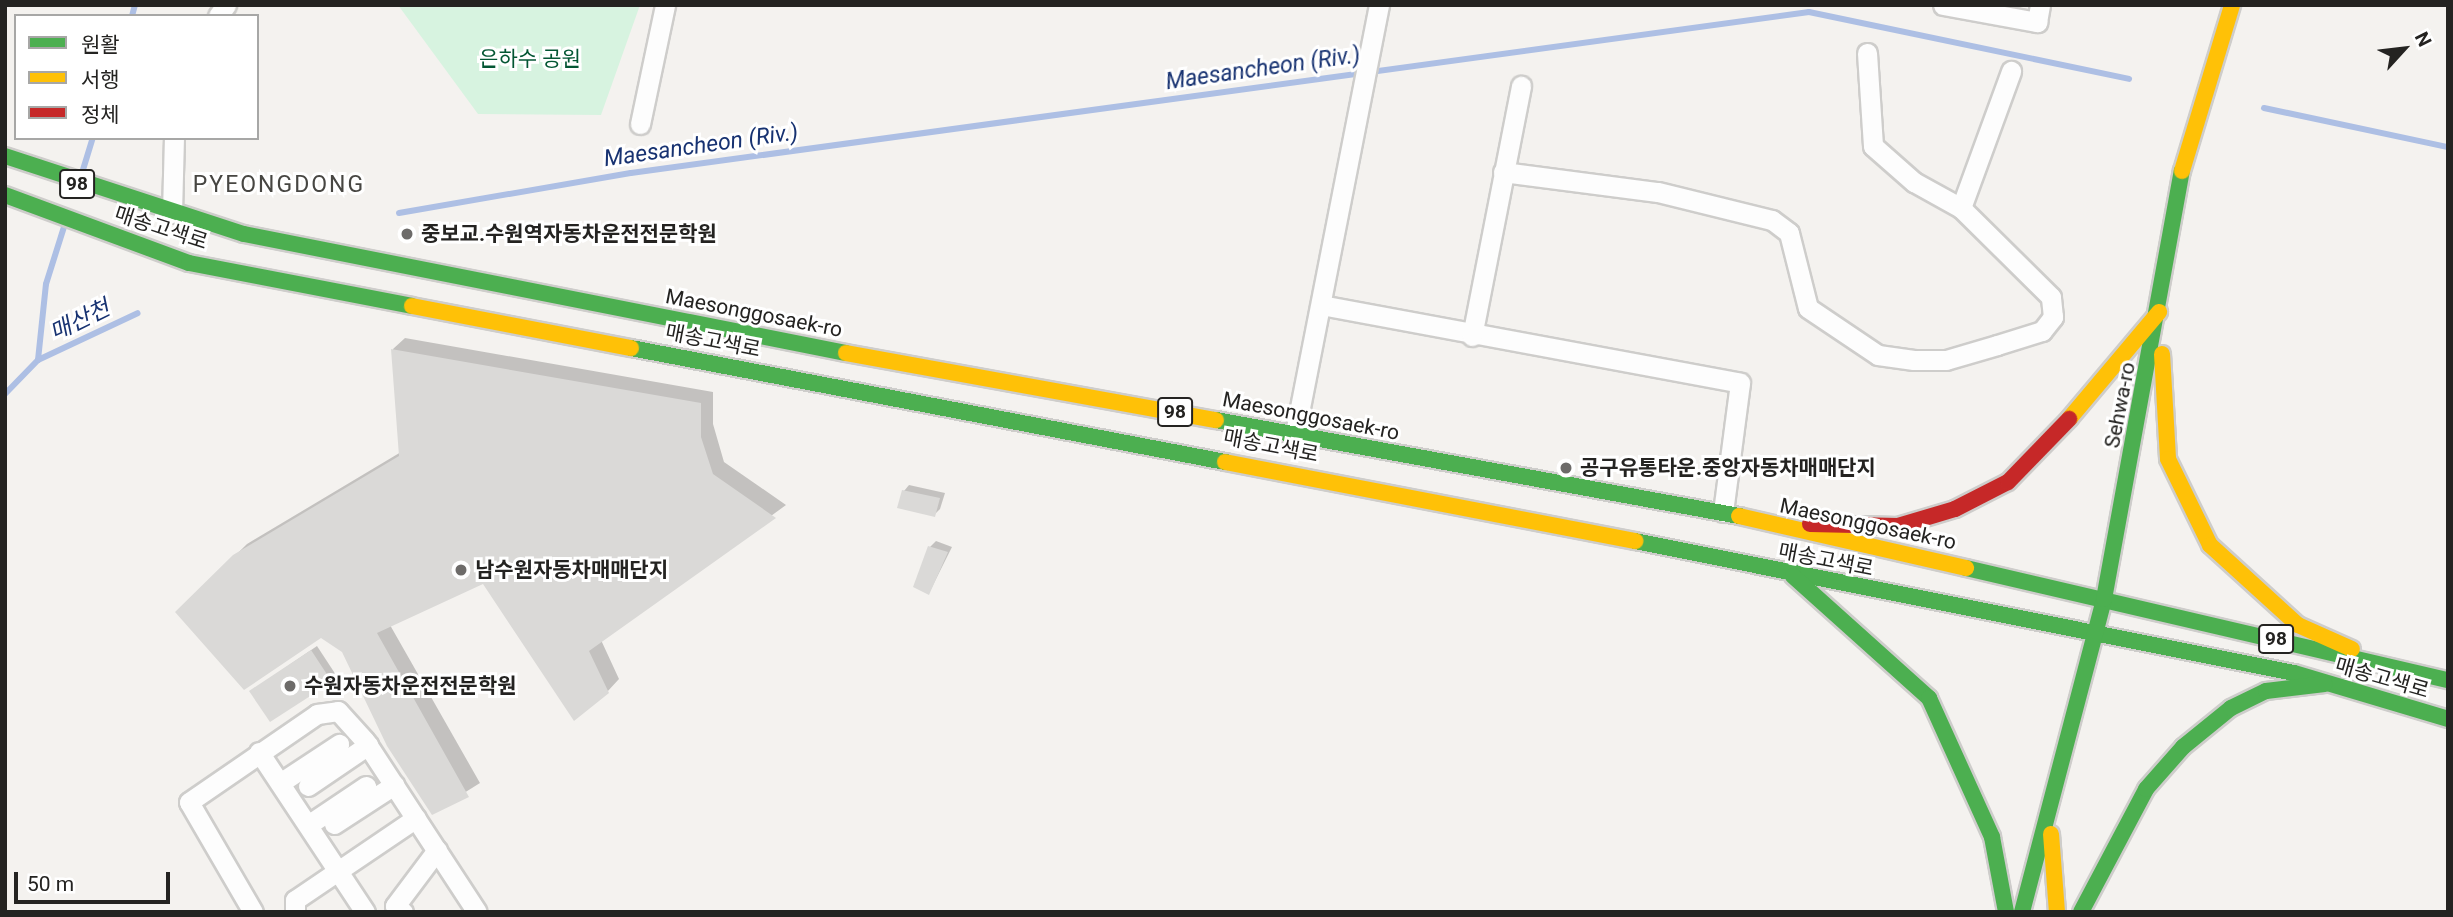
<!DOCTYPE html>
<html>
<head>
<meta charset="utf-8">
<style>
	body { margin:0 }
	#map { position:relative; width:2453px; height:917px; overflow:hidden; background:#f4f2ef; font-family:Roboto,"Noto Sans KR",sans-serif }
	div>[style] { position:absolute }
	[style*='--x'] { left:calc(var(--x)*1px); top:calc(var(--y)*1px); width:calc(var(--w)*1px); rotate:calc(var(--a)*1deg) }
	.green>* { inset:0; background:#d7f3e0 }
	.shadow>* { inset:0; background:#0003 }
	.stream>* { height:6px; margin:-3px; padding:0 3px; transform-origin:3px; border-radius:3px; background:#adbfe4 }
	.building>* { inset:0; background:#dad9d7 }
	.roads { filter:drop-shadow(2px 0 #cecdcb) drop-shadow(-2px 0 #cecdcb) drop-shadow(0 2px #cecdcb) drop-shadow(0 -2px #cecdcb) }
	.street>* { height:19px; margin:-9.5px; padding:0 9.5px; transform-origin:9.5px; border-radius:9.5px; background:#fdfdfd }
	.fast>* { height:16px; margin:-8px; padding:0 8px; transform-origin:8px; border-radius:8px; background:#4caf50 }
	.slow>* { height:16px; margin:-8px; padding:0 8px; transform-origin:8px; border-radius:8px; background:#ffc107 }
	.jam>* { height:16px; margin:-8px; padding:0 8px; transform-origin:8px; border-radius:8px; background:#c62828 }
	.dots>* { width:19px; height:19px; translate:-50% -50%; box-sizing:border-box; border:4px solid #fff; border-radius:50% }
	span { translate:-50% -50%; white-space:nowrap; text-align:center; line-height:1.15; -webkit-text-stroke:6px #fff; paint-order:stroke }
	.shield-label span { padding:2px 5px; background:#fff; border:2px solid; border-radius:5px; -webkit-text-stroke-width:0 }
	.shield-label { font-size:19px; color:#242321; font-weight:700 }
	.park-label { font-size:21px; color:#035633 }
	.street-label { font-size:21px; color:#242321 }
	.poi-label { font-size:21px; color:#242321; font-weight:700 }
	.left { translate:0 -50%; text-align:left }
	.water-label { font-size:23px; color:#173271; font-style:italic }
	.neighbourhood-label { font-size:23px; color:#474642; letter-spacing:2px }
	.frame { position:absolute; inset:0; border:7px solid #242321; pointer-events:none }
	.legend { position:absolute; left:14px; top:14px; width:245px; height:126px; box-sizing:border-box; background:#fff; border:2px solid #a7a7a6; margin:0; padding:9px 12px; list-style:none; font-size:21px; color:#242321 }
	.legend li { display:flex; align-items:center; gap:14px; height:35px }
	.legend b { width:35px; border:2px solid #a7a7a6 }
	.north { position:absolute; left:2369px; top:14px; width:70px; height:70px; -webkit-text-stroke:5px #fff; paint-order:stroke; rotate:63deg; font-size:19px; font-weight:700; line-height:28px; text-align:center; color:#242321 }
	.north::after { content:''; display:block; margin:auto; width:24px; height:32px; background:#242321; clip-path:polygon(50% 0,100% 100%,50% 72%,0 100%) }
	.scale { position:absolute; left:14px; top:872px; width:156px; height:32px; box-sizing:border-box; border:4px solid #242321; border-top:0; padding-left:9px; font-size:21px; line-height:24px; white-space:nowrap; color:#242321; -webkit-text-stroke:5px #fff; paint-order:stroke }
</style>
</head>
<body>
<div id="map">
	<div class="green">
		<i style="clip-path:polygon(398px 5px,640px 5px,601px 115px,478px 114px)"></i>
	</div>
	<div class="shadow">
		<i style="clip-path:polygon(405px 338px,713px 392px,713px 424px,724px 462px,786px 505px,601px 640px,619px 679px,607px 692px,484px 582px,390px 625px,480px 783px,432px 813px,343px 651px,321px 635px,178px 612px,247px 544px,401px 452px,393px 349px)"></i>
		<i style="clip-path:polygon(909px 485px,945px 493px,940px 509px,934px 515px,904px 491px)"></i>
		<i style="clip-path:polygon(936px 541px,952px 547px,929px 593px,930px 547px)"></i>
		<i style="clip-path:polygon(317px 646px,336px 675px,331px 680px,251px 691px)"></i>
	</div>
	<div class="stream">
		<i style="--x:132;--y:16;--w:11;--a:-75"></i>
		<i style="--x:2264;--y:108;--w:188;--a:12"></i>
		<i style="--x:82;--y:173;--w:37;--a:-73"></i>
		<i style="--x:399;--y:213;--w:235;--a:-9.8"></i>
		<i style="--x:631;--y:173;--w:1189;--a:-7.78"></i>
		<i style="--x:1809;--y:12;--w:327;--a:11.8"></i>
		<i style="--x:38;--y:360;--w:110;--a:-25.2"></i>
		<i style="--x:5;--y:394;--w:47;--a:-45.9"></i>
		<i style="--x:38;--y:360;--w:76;--a:-84"></i>
		<i style="--x:46;--y:284;--w:60;--a:-72.5"></i>
	</div>
	<div class="building">
		<i style="clip-path:polygon(391px 349px,701px 403px,701px 437px,713px 474px,776px 518px,589px 651px,609px 693px,574px 721px,483px 584px,377px 633px,469px 797px,432px 815px,387px 746px,342px 652px,321px 638px,244px 690px,175px 612px,233px 555px,399px 456px)"></i>
		<i style="clip-path:polygon(902px 490px,940px 498px,935px 517px,897px 508px)"></i>
		<i style="clip-path:polygon(928px 546px,948px 552px,929px 595px,913px 587px)"></i>
		<i style="clip-path:polygon(311px 650px,332px 682px,270px 722px,249px 691px)"></i>
	</div>
	<div class="roads">
		<div class="street">
			<i style="--x:1943;--y:5;--w:96;--a:10.3"></i>
			<i style="--x:2037;--y:22;--w:17;--a:-80"></i>
			<i style="--x:218;--y:16;--w:14;--a:-54"></i>
			<i style="--x:1867;--y:53;--w:93;--a:86.3"></i>
			<i style="--x:1873;--y:146;--w:55;--a:41.3"></i>
			<i style="--x:1914;--y:182;--w:54;--a:29"></i>
			<i style="--x:1961;--y:208;--w:146;--a:-69.9"></i>
			<i style="--x:640;--y:124;--w:122;--a:-78.1"></i>
			<i style="--x:1503;--y:172;--w:156;--a:7.4"></i>
			<i style="--x:1658;--y:192;--w:117;--a:13.8"></i>
			<i style="--x:1772;--y:220;--w:21;--a:37"></i>
			<i style="--x:1789;--y:233;--w:77;--a:75.8"></i>
			<i style="--x:1808;--y:308;--w:84;--a:33.9"></i>
			<i style="--x:1878;--y:355;--w:36;--a:8"></i>
			<i style="--x:1914;--y:360;--w:32;--a:0"></i>
			<i style="--x:1946;--y:360;--w:53;--a:-16.4"></i>
			<i style="--x:1997;--y:345;--w:47;--a:-17.3"></i>
			<i style="--x:2042;--y:331;--w:18;--a:-52"></i>
			<i style="--x:2053;--y:317;--w:20;--a:-96"></i>
			<i style="--x:2051;--y:297;--w:127;--a:-135.3"></i>
			<i style="--x:172;--y:213;--w:75;--a:-88.5"></i>
			<i style="--x:1321;--y:305;--w:426;--a:10.5"></i>
			<i style="--x:1740;--y:383;--w:130;--a:97.5"></i>
			<i style="--x:1472;--y:336;--w:255;--a:-78.9"></i>
			<i style="--x:1295;--y:433;--w:436;--a:-78.9"></i>
			<i style="--x:259;--y:752;--w:192;--a:56.5"></i>
			<i style="--x:280;--y:783;--w:71;--a:-33.5"></i>
			<i style="--x:308;--y:786;--w:73;--a:-34.3"></i>
			<i style="--x:334;--y:824;--w:72;--a:-33"></i>
			<i style="--x:308;--y:825;--w:70;--a:-33.9"></i>
			<i style="--x:253;--y:912;--w:127;--a:-120.2"></i>
			<i style="--x:189;--y:802;--w:155;--a:-34.5"></i>
			<i style="--x:317;--y:714;--w:21;--a:-8"></i>
			<i style="--x:338;--y:711;--w:40;--a:48"></i>
			<i style="--x:365;--y:741;--w:204;--a:56.8"></i>
			<i style="--x:295;--y:912;--w:12;--a:-90"></i>
			<i style="--x:295;--y:900;--w:146;--a:-34.1"></i>
			<i style="--x:403;--y:912;--w:10;--a:-143"></i>
			<i style="--x:395;--y:906;--w:70;--a:-53.1"></i>
		</div>
		<div class="fast">
			<i style="--x:5;--y:156;--w:251;--a:18.1"></i>
			<i style="--x:244;--y:234;--w:614;--a:11.18"></i>
			<i style="--x:5;--y:195;--w:196;--a:20.3"></i>
			<i style="--x:189;--y:263;--w:227;--a:10.9"></i>
			<i style="--x:631;--y:348;--w:605;--a:10.86"></i>
			<i style="--x:1216;--y:420;--w:532;--a:10.4"></i>
			<i style="--x:1635;--y:541;--w:672;--a:11.33"></i>
			<i style="--x:2294;--y:673;--w:161;--a:16.6"></i>
			<i style="--x:1966;--y:568;--w:495;--a:13.1"></i>
			<i style="--x:1793;--y:576;--w:183;--a:41.9"></i>
			<i style="--x:1929;--y:698;--w:153;--a:65.6"></i>
			<i style="--x:1992;--y:837;--w:76;--a:79.4"></i>
			<i style="--x:2022;--y:912;--w:324;--a:-75.3"></i>
			<i style="--x:2104;--y:599;--w:435;--a:-79.7"></i>
			<i style="--x:2081;--y:912;--w:139;--a:-62.1"></i>
			<i style="--x:2146;--y:789;--w:56;--a:-48.6"></i>
			<i style="--x:2183;--y:747;--w:62;--a:-39.1"></i>
			<i style="--x:2231;--y:708;--w:39;--a:-26"></i>
			<i style="--x:2266;--y:691;--w:59;--a:-6.8"></i>
		</div>
		<div class="slow">
			<i style="--x:2182;--y:171;--w:173;--a:-73.2"></i>
			<i style="--x:412;--y:306;--w:223;--a:10.9"></i>
			<i style="--x:846;--y:353;--w:376;--a:10.3"></i>
			<i style="--x:2162;--y:354;--w:105;--a:86.7"></i>
			<i style="--x:2168;--y:459;--w:96;--a:64"></i>
			<i style="--x:2210;--y:545;--w:119;--a:42.3"></i>
			<i style="--x:2298;--y:625;--w:59;--a:24"></i>
			<i style="--x:2069;--y:419;--w:140;--a:-49.9"></i>
			<i style="--x:1225;--y:462;--w:418;--a:10.9"></i>
			<i style="--x:1739;--y:516;--w:233;--a:12.9"></i>
			<i style="--x:2051;--y:834;--w:78;--a:85.6"></i>
		</div>
		<div class="jam">
			<i style="--x:1810;--y:524;--w:88;--a:1.3"></i>
			<i style="--x:1898;--y:526;--w:59;--a:-16.6"></i>
			<i style="--x:1955;--y:509;--w:59;--a:-27"></i>
			<i style="--x:2008;--y:482;--w:88;--a:-45.9"></i>
		</div>
	</div>
	<div class="dots">
		<i style="left:407px;top:234px;background:#6d6b69"></i>
		<i style="left:1566px;top:468px;background:#6d6b69"></i>
		<i style="left:461px;top:570px;background:#6d6b69"></i>
		<i style="left:290px;top:686px;background:#6d6b69"></i>
	</div>
	<div class="shield-label">
		<span style="left:77px;top:184px">98</span>
		<span style="left:1175px;top:412px">98</span>
		<span style="left:2276px;top:639px">98</span>
	</div>
	<div class="park-label">
		<span style="left:530px;top:59px">은하수 공원</span>
	</div>
	<div class="street-label">
		<span style="left:161px;top:228px;rotate:18deg">매송고색로</span>
		<span style="left:754px;top:313px;rotate:11deg">Maesonggosaek-ro</span>
		<span style="left:713px;top:341px;rotate:11deg">매송고색로</span>
		<span style="left:2120px;top:405px;rotate:-79deg">Sehwa-ro</span>
		<span style="left:1311px;top:416px;rotate:11deg">Maesonggosaek-ro</span>
		<span style="left:1271px;top:446px;rotate:11deg">매송고색로</span>
		<span style="left:1868px;top:524px;rotate:12deg">Maesonggosaek-ro</span>
		<span style="left:1826px;top:560px;rotate:11deg">매송고색로</span>
		<span style="left:2382px;top:678px;rotate:16deg">매송고색로</span>
	</div>
	<div class="poi-label">
		<span class="left" style="left:421px;top:234px">중보교.수원역자동차운전전문학원</span>
		<span class="left" style="left:1580px;top:468px">공구유통타운.중앙자동차매매단지</span>
		<span class="left" style="left:475px;top:570px">남수원자동차매매단지</span>
		<span class="left" style="left:304px;top:686px">수원자동차운전전문학원</span>
	</div>
	<div class="water-label">
		<span style="left:1263px;top:69px;rotate:-8deg">Maesancheon (Riv.)</span>
		<span style="left:701px;top:146px;rotate:-8deg">Maesancheon (Riv.)</span>
		<span style="left:80px;top:321px;rotate:-26deg">매산천</span>
	</div>
	<div class="neighbourhood-label">
		<span style="left:279px;top:185px">PYEONGDONG</span>
	</div>
	<div class="frame"></div>
	<ul class="legend">
	<li><b style="height:9px;background:#4caf50"></b>원활</li>
	<li><b style="height:9px;background:#ffc107"></b>서행</li>
	<li><b style="height:9px;background:#c62828"></b>정체</li>
	</ul>
	<div class="north">N</div>
	<div class="scale">50 m</div>
</div>
</body>
</html>
